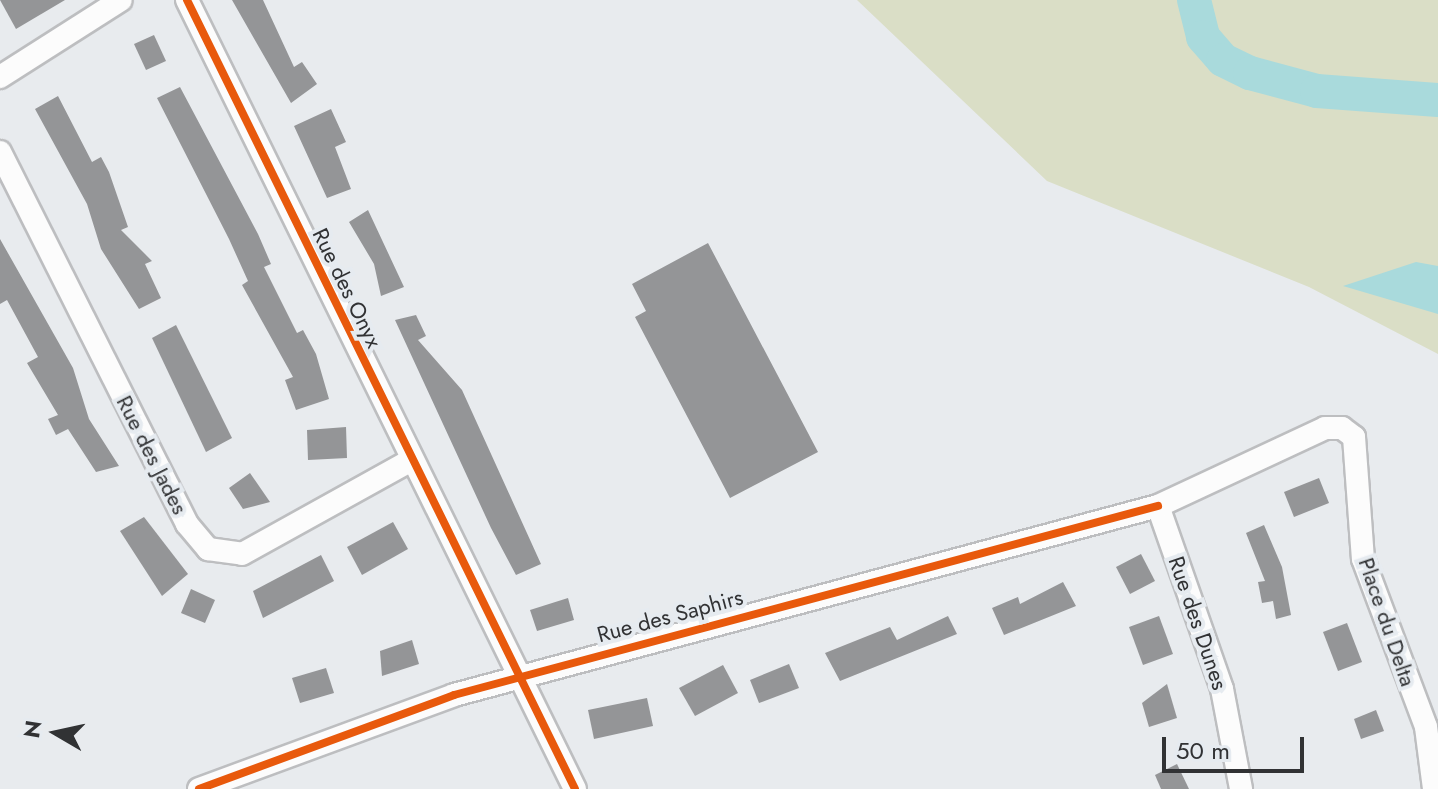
<!DOCTYPE html>
<html>
<head>
<meta charset="utf-8">
<style>
	body { margin:0 }
	#map { position:relative; width:1438px; height:789px; overflow:hidden; background:#e8ebee; font-family:Jost,sans-serif }
	div>[style] { position:absolute }
	[style*='--x'] { left:calc(var(--x)*1px); top:calc(var(--y)*1px); width:calc(var(--w)*1px); rotate:calc(var(--a)*1deg) }
	.green>* { inset:0; background:#dadec6 }
	.water>* { inset:0; background:#a9dadc }
	.river>* { height:34px; margin:-17px; padding:0 17px; transform-origin:17px; border-radius:17px; background:#a9dadc }
	.building>* { inset:0; background:#949597 }
	.roads { filter:drop-shadow(2px 0 #bdbec0) drop-shadow(-2px 0 #bdbec0) drop-shadow(0 2px #bdbec0) drop-shadow(0 -2px #bdbec0) }
	.minor>* { height:22px; margin:-11px; padding:0 11px; transform-origin:11px; border-radius:11px; background:#fcfcfc }
	.cycleway>* { height:8px; margin:-4px; padding:0 4px; transform-origin:4px; border-radius:4px; background:#e8590c }
	span { translate:-50% -50%; white-space:nowrap; text-align:center; line-height:1.15; -webkit-text-stroke:8px #e6ebf0; paint-order:stroke }
	.street-label { font-size:22px; color:#313234 }
	.north { position:absolute; left:16px; top:693px; width:80px; height:80px; -webkit-text-stroke:6px #e6ebf0; paint-order:stroke; rotate:279deg; font-size:22px; font-weight:700; line-height:32px; text-align:center; color:#313234 }
	.north::after { content:''; display:block; margin:auto; width:28px; height:36px; background:#313234; clip-path:polygon(50% 0,100% 100%,50% 72%,0 100%) }
	.scale { position:absolute; left:1162px; top:737px; width:142px; height:36px; box-sizing:border-box; border:4px solid #313234; border-top:0; padding-left:10px; font-size:24px; line-height:28px; white-space:nowrap; color:#313234; -webkit-text-stroke:6px #e6ebf0; paint-order:stroke }
</style>
</head>
<body>
<div id="map">
	<div class="green">
		<i style="clip-path:polygon(857px 0,1438px 0,1438px 354px,1309px 287px,1047px 181px)"></i>
	</div>
	<div class="water">
		<i style="clip-path:polygon(1416px 262px,1438px 266px,1438px 314px,1343px 286px)"></i>
	</div>
	<div class="river">
		<i style="--x:1194;--y:0;--w:38;--a:76"></i>
		<i style="--x:1203;--y:37;--w:30;--a:49"></i>
		<i style="--x:1223;--y:60;--w:30;--a:26"></i>
		<i style="--x:1250;--y:73;--w:69;--a:15"></i>
		<i style="--x:1317;--y:91;--w:121;--a:4.3"></i>
	</div>
	<div class="building">
		<i style="clip-path:polygon(0 0,65px 0,16px 29px)"></i>
		<i style="clip-path:polygon(232px 0,263px 0,294px 67px,302px 62px,317px 84px,291px 103px)"></i>
		<i style="clip-path:polygon(154px 35px,166px 61px,146px 70px,134px 44px)"></i>
		<i style="clip-path:polygon(180px 87px,258px 234px,271px 264px,264px 267px,297px 333px,303px 330px,316px 354px,329px 399px,296px 410px,285px 380px,293px 377px,242px 285px,248px 281px,229px 239px,157px 98px)"></i>
		<i style="clip-path:polygon(58px 96px,92px 162px,101px 157px,109px 172px,128px 227px,121px 230px,152px 261px,145px 264px,161px 298px,139px 309px,101px 249px,87px 204px,35px 109px)"></i>
		<i style="clip-path:polygon(331px 109px,346px 142px,335px 147px,351px 189px,327px 198px,294px 126px)"></i>
		<i style="clip-path:polygon(368px 210px,404px 287px,381px 296px,374px 264px,349px 222px)"></i>
		<i style="clip-path:polygon(0 239px,73px 368px,89px 419px,119px 466px,96px 472px,68px 429px,56px 435px,48px 419px,58px 415px,27px 363px,38px 357px,7px 300px,0 304px)"></i>
		<i style="clip-path:polygon(708px 243px,818px 452px,730px 498px,635px 317px,646px 311px,632px 284px)"></i>
		<i style="clip-path:polygon(416px 315px,426px 336px,418px 340px,462px 390px,541px 564px,516px 575px,491px 528px,395px 320px)"></i>
		<i style="clip-path:polygon(176px 325px,232px 438px,206px 452px,152px 338px)"></i>
		<i style="clip-path:polygon(346px 427px,347px 458px,308px 460px,307px 430px)"></i>
		<i style="clip-path:polygon(250px 473px,270px 502px,243px 509px,229px 488px)"></i>
		<i style="clip-path:polygon(1319px 478px,1329px 503px,1294px 517px,1284px 492px)"></i>
		<i style="clip-path:polygon(144px 517px,188px 574px,162px 596px,120px 531px)"></i>
		<i style="clip-path:polygon(393px 522px,408px 549px,362px 575px,347px 547px)"></i>
		<i style="clip-path:polygon(1264px 525px,1282px 567px,1291px 615px,1276px 619px,1273px 601px,1262px 603px,1258px 582px,1265px 581px,1246px 533px)"></i>
		<i style="clip-path:polygon(1141px 554px,1155px 581px,1130px 594px,1116px 567px)"></i>
		<i style="clip-path:polygon(321px 555px,334px 581px,263px 618px,253px 591px)"></i>
		<i style="clip-path:polygon(1063px 582px,1076px 606px,1004px 635px,992px 608px,1018px 597px,1020px 604px)"></i>
		<i style="clip-path:polygon(191px 589px,215px 600px,205px 623px,181px 613px)"></i>
		<i style="clip-path:polygon(568px 598px,574px 620px,537px 631px,530px 610px)"></i>
		<i style="clip-path:polygon(948px 616px,957px 634px,840px 681px,825px 653px,890px 627px,897px 640px)"></i>
		<i style="clip-path:polygon(1159px 616px,1173px 654px,1143px 665px,1129px 627px)"></i>
		<i style="clip-path:polygon(1347px 623px,1362px 662px,1338px 671px,1323px 632px)"></i>
		<i style="clip-path:polygon(412px 640px,419px 664px,382px 676px,380px 651px)"></i>
		<i style="clip-path:polygon(789px 664px,799px 688px,759px 703px,750px 680px)"></i>
		<i style="clip-path:polygon(723px 665px,738px 693px,695px 716px,679px 688px)"></i>
		<i style="clip-path:polygon(326px 668px,334px 693px,300px 703px,292px 678px)"></i>
		<i style="clip-path:polygon(1167px 684px,1177px 718px,1149px 727px,1142px 703px)"></i>
		<i style="clip-path:polygon(647px 698px,653px 726px,594px 739px,588px 710px)"></i>
		<i style="clip-path:polygon(1376px 710px,1384px 731px,1361px 739px,1354px 719px)"></i>
		<i style="clip-path:polygon(1177px 764px,1189px 789px,1161px 789px,1155px 775px)"></i>
	</div>
	<div class="roads">
		<div class="minor">
			<i style="--x:187;--y:0;--w:879;--a:63.81"></i>
			<i style="--x:0;--y:77;--w:143;--a:-32.5"></i>
			<i style="--x:0;--y:152;--w:416;--a:63.3"></i>
			<i style="--x:187;--y:524;--w:33;--a:50"></i>
			<i style="--x:208;--y:549;--w:34;--a:8"></i>
			<i style="--x:242;--y:554;--w:192;--a:-29"></i>
			<i style="--x:1158;--y:506;--w:194;--a:70.7"></i>
			<i style="--x:1222;--y:689;--w:102;--a:79.2"></i>
			<i style="--x:199;--y:789;--w:272;--a:-20.2"></i>
			<i style="--x:454;--y:695;--w:729;--a:-15.03"></i>
			<i style="--x:1158;--y:506;--w:184;--a:-25"></i>
			<i style="--x:1325;--y:428;--w:17;--a:0"></i>
			<i style="--x:1342;--y:428;--w:15;--a:37"></i>
			<i style="--x:1354;--y:437;--w:122;--a:85.8"></i>
			<i style="--x:1363;--y:559;--w:179;--a:69.4"></i>
			<i style="--x:1426;--y:727;--w:63;--a:82.6"></i>
		</div>
	</div>
	<div class="cycleway">
		<i style="--x:187;--y:0;--w:879;--a:63.81"></i>
		<i style="--x:199;--y:789;--w:272;--a:-20.2"></i>
		<i style="--x:454;--y:695;--w:729;--a:-15.03"></i>
	</div>
	<div class="street-label">
		<span style="left:347px;top:288px;rotate:64deg">Rue des Onyx</span>
		<span style="left:152px;top:455px;rotate:63deg">Rue des Jades</span>
		<span style="left:670px;top:616px;rotate:-15deg">Rue des Saphirs</span>
		<span style="left:1387px;top:622px;rotate:71deg">Place du Delta</span>
		<span style="left:1198px;top:623px;rotate:71deg">Rue des Dunes</span>
	</div>
	<div class="north">N</div>
	<div class="scale">50 m</div>
</div>
</body>
</html>
